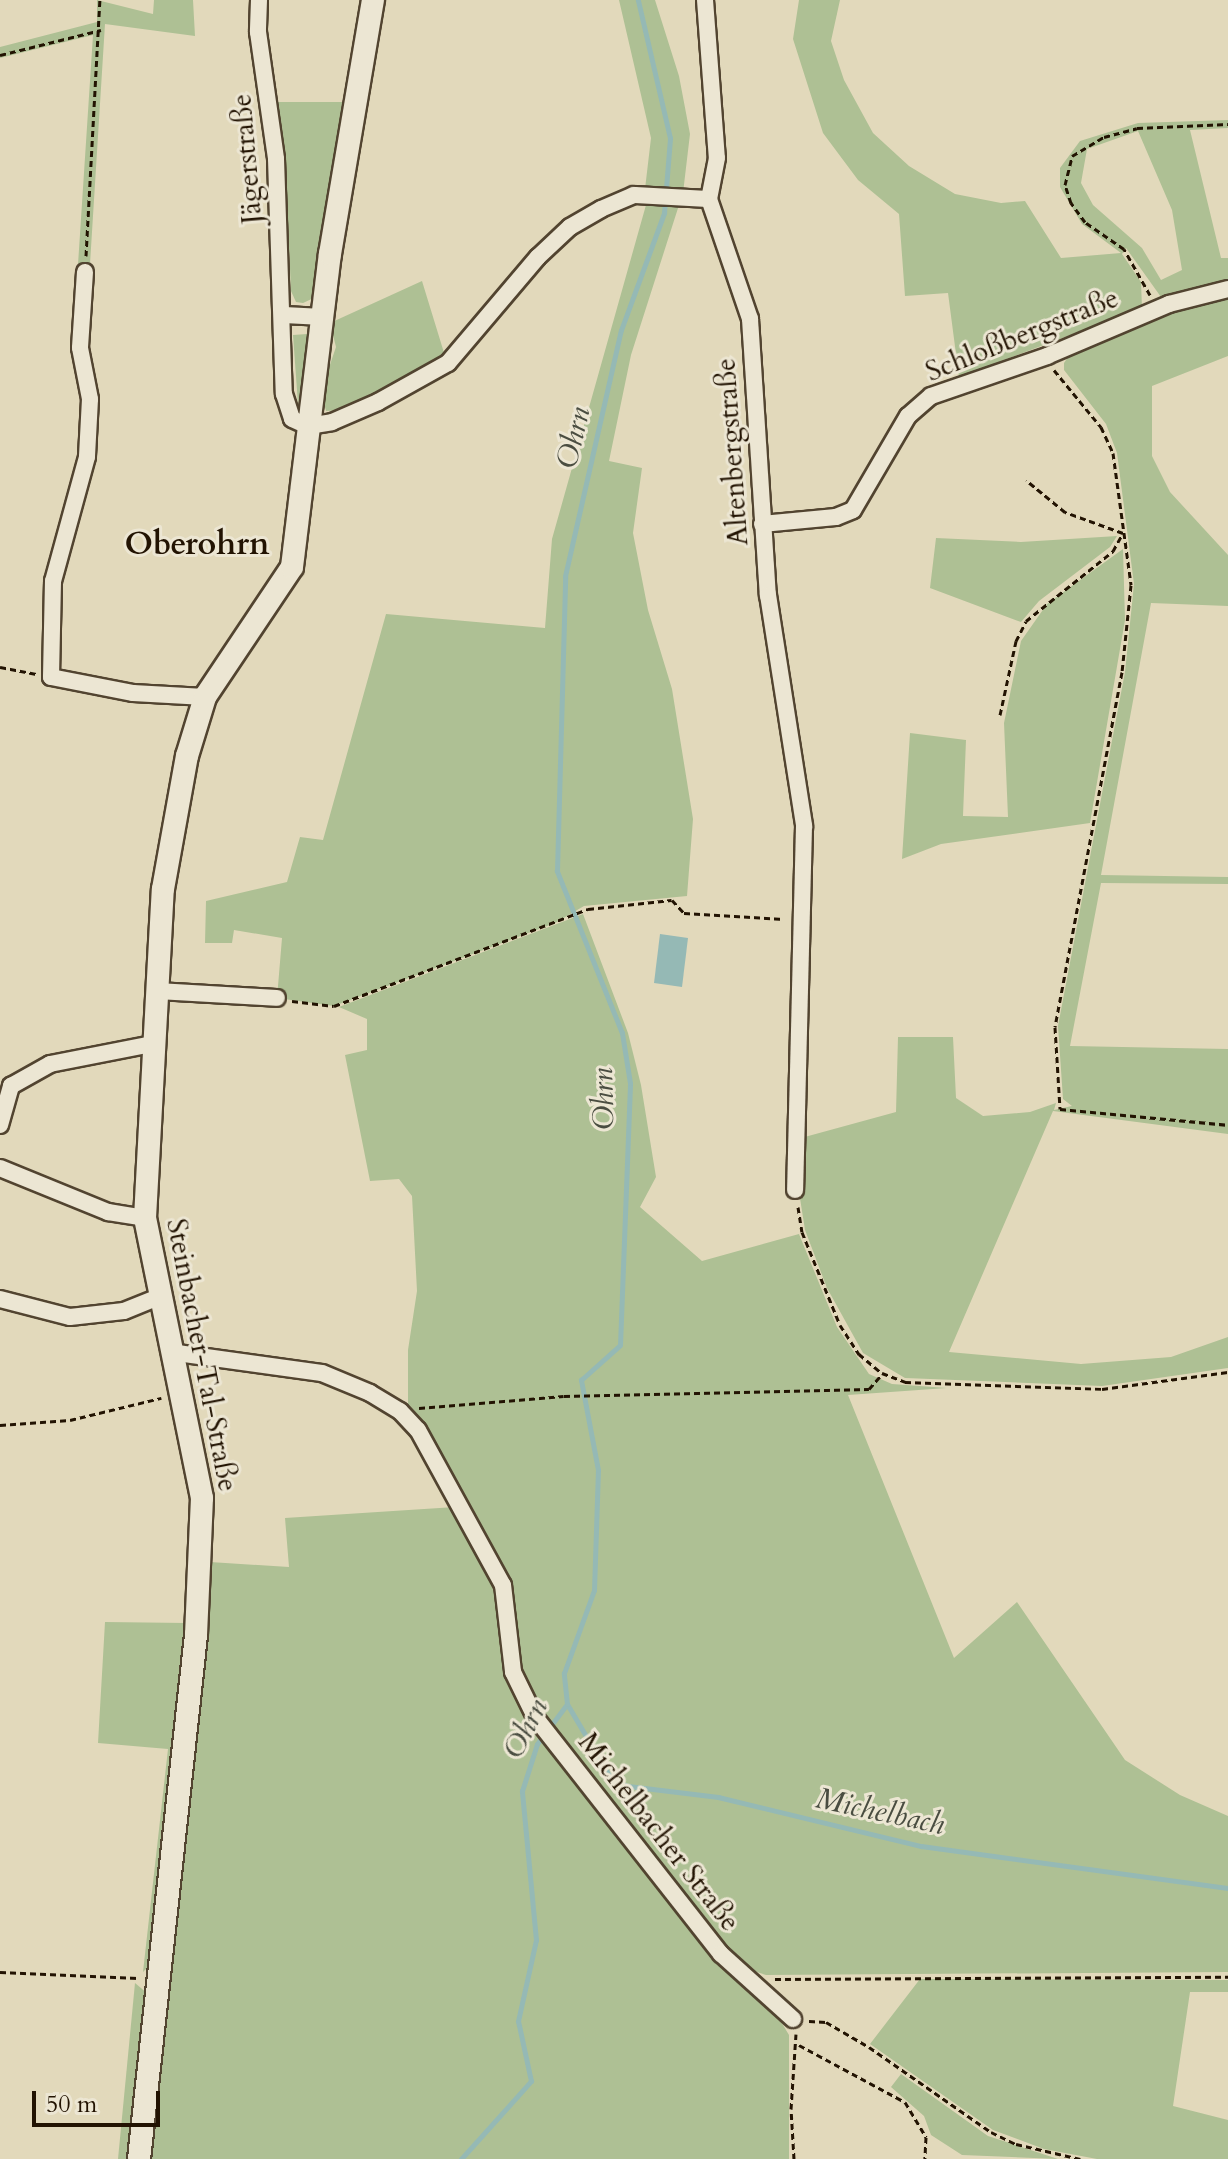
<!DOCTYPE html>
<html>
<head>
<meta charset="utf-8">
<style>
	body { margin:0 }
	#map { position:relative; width:1228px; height:2159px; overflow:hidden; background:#e2d9bb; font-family:Cardo,serif }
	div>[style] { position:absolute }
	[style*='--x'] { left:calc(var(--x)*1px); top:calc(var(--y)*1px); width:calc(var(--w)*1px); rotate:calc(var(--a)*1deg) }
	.green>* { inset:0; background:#aec094 }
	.water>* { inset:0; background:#95b9b5 }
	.stream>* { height:5px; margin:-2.5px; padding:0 2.5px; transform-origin:2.5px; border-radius:2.5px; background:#95b9b5 }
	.path>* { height:3px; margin-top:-1.5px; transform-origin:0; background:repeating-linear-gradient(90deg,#221302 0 6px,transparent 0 10px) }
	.roads { filter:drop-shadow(2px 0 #524430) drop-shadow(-2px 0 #524430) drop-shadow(0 2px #524430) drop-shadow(0 -2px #524430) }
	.street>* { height:16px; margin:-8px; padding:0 8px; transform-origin:8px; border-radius:8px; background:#ece6d3 }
	.secondary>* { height:22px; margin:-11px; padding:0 11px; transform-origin:11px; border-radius:11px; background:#ece6d3 }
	span { translate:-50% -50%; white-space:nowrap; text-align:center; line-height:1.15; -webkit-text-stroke:6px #ece6d3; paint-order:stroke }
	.street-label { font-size:28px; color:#221302 }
	.water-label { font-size:30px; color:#4a4d41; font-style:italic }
	.quarter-label { font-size:32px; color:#221302; font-weight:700 }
	.scale { position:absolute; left:32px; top:2091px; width:128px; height:36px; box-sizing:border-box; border:4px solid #221302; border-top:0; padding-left:10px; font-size:24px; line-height:28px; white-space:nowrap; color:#221302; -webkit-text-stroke:6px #ece6d3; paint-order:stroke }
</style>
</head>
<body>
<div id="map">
	<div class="green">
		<i style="clip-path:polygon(97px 0,153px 14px,154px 0,193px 0,195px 36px,105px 24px,88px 296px,76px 295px,93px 35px,0 58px,0 47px,97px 22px)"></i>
		<i style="clip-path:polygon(619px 0,655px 0,679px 76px,690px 134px,683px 193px,645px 189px,651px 138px)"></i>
		<i style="clip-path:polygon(evenodd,799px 0,840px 0,831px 41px,844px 80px,873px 133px,909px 166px,955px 194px,1001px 203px,1025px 201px,1061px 258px,1121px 253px,1082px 224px,1060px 187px,1060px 168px,1080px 141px,1138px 123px,1228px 120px,1228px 128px,1190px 130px,1221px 258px,1228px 258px,1228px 284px,1161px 297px,1126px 248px,1122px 254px,1141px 282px,1142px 308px,959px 377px,948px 293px,905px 296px,899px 214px,858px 180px,823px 133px,793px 39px,799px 0,1138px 131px,1172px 210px,1182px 270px,1161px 280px,1142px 248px,1093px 205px,1081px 183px,1087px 149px,1138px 131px)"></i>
		<i style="clip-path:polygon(277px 102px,350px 102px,318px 296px,303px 303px,296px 302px,291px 291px,285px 157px)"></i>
		<i style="clip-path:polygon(646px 205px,679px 205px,631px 355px,609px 461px,642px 468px,633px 533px,648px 610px,672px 689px,693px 819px,687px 896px,584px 906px,555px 923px,334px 1006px,277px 998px,282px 938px,234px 930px,232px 943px,205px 943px,206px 901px,287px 882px,300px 837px,323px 840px,386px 614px,545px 628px,552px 539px)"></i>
		<i style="clip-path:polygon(422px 281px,445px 356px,342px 410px,326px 411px,321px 391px,336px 347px,330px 323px)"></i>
		<i style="clip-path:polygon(1228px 295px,1228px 356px,1152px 386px,1152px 456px,1170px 492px,1228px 555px,1228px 606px,1151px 603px,1101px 875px,1228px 877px,1228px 884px,1101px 883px,1070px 1046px,1228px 1049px,1228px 1134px,1053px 1111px,949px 1352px,1081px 1364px,1171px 1357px,1228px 1337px,1228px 1368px,1102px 1386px,905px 1378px,863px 1353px,827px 1288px,805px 1230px,799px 1192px,801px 1138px,896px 1112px,898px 1037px,953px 1037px,956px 1098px,983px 1116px,1030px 1112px,1056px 1103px,1054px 1110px,1072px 1106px,1063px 1099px,1058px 1026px,1125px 672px,1134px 584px,1117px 453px,1106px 424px,1064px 370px,1064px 363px,1070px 354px,1156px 316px)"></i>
		<i style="clip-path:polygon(307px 334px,311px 339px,298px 404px,293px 335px)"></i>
		<i style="clip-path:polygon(1117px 536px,1110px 547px,1039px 601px,1021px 622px,930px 588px,936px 538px,1021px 542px)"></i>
		<i style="clip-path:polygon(1123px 549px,1125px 620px,1090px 823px,941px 844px,902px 859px,910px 733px,966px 740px,963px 816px,1008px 817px,1004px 723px,1021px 641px,1047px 604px)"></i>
		<i style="clip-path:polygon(583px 914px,628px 1033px,641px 1085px,656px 1177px,640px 1207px,702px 1261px,799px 1234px,837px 1327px,869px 1374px,892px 1384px,947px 1388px,848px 1395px,954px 1658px,1017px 1602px,1125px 1760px,1180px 1795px,1228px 1816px,1228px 1972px,766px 1975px,747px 1969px,723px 1948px,539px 1711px,518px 1672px,508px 1581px,499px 1560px,408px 1405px,408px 1350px,417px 1291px,412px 1196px,399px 1179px,370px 1181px,345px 1055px,367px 1050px,367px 1019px,339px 1007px)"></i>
		<i style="clip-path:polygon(455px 1507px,497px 1591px,508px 1676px,525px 1717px,718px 1960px,780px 2020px,789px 2035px,789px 2159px,146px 2159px,210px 1562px,289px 1567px,285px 1518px)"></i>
		<i style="clip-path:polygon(105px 1622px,187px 1623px,151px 1964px,143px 1972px,168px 1749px,98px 1743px)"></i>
		<i style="clip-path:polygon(920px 1979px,1228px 1980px,1228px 1992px,1190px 1992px,1173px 2106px,1228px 2120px,1228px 2159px,1097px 2159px,1044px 2149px,993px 2130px,870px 2044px)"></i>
		<i style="clip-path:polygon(135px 1983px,148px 1994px,131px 2159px,118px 2159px)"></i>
		<i style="clip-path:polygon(901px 2074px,988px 2136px,1058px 2159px,962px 2155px,931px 2135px,924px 2116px,891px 2087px)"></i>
	</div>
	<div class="water">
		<i style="clip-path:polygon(660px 934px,688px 938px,682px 987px,654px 983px)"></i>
	</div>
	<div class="stream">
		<i style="--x:567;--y:1704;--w:88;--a:59.4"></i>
		<i style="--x:612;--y:1780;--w:17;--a:21"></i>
		<i style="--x:628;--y:1786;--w:91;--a:7"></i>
		<i style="--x:718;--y:1797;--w:209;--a:13.6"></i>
		<i style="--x:921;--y:1846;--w:310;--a:7.8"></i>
		<i style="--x:461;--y:2159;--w:105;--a:-48.1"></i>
		<i style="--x:531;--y:2081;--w:61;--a:-102.2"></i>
		<i style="--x:518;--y:2021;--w:83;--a:-77.5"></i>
		<i style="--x:536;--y:1940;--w:150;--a:-95.4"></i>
		<i style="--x:522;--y:1791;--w:49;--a:-72.3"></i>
		<i style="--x:537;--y:1744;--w:50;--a:-53.1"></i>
		<i style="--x:567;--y:1704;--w:31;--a:-96"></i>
		<i style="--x:564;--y:1673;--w:88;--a:-70.1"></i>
		<i style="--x:594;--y:1590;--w:120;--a:-88.1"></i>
		<i style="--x:598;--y:1470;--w:92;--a:-100.7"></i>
		<i style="--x:581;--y:1380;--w:52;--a:-41.9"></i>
		<i style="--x:620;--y:1345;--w:262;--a:-87.8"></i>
		<i style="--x:630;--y:1083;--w:51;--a:-99.1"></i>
		<i style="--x:622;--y:1033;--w:175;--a:-111.9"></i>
		<i style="--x:557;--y:871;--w:295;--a:-88.4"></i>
		<i style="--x:565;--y:576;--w:252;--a:-77.2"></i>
		<i style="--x:621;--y:330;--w:125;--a:-69.8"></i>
		<i style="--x:664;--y:213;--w:75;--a:-85.4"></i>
		<i style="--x:670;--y:138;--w:142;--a:-103.1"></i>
	</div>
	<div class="path">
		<i style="--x:0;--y:55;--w:104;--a:-13.9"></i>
		<i style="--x:86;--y:256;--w:256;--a:-86.9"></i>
		<i style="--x:1150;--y:295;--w:53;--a:-119.5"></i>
		<i style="--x:1124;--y:249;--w:47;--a:-145.3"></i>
		<i style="--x:1085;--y:222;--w:24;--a:-126"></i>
		<i style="--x:1071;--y:203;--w:19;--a:-108"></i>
		<i style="--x:1065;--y:185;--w:30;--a:-76"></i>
		<i style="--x:1072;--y:156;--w:37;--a:-31"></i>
		<i style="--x:1104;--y:137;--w:34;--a:-15"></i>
		<i style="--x:1137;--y:128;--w:91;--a:-2.5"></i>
		<i style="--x:1054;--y:370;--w:74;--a:50.5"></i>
		<i style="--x:1101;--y:427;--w:29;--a:65"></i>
		<i style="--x:1113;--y:453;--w:133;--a:82.2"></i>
		<i style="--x:1131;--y:585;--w:87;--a:95.9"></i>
		<i style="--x:1122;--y:672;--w:361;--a:100.7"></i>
		<i style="--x:1055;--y:1027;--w:82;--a:86.5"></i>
		<i style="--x:1060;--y:1109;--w:169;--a:5.4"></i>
		<i style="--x:0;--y:667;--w:37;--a:11"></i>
		<i style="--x:1000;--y:715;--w:76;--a:-77.8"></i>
		<i style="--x:1016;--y:641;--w:22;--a:-63"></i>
		<i style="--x:1026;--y:621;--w:112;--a:-38.8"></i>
		<i style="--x:1113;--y:551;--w:21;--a:-61"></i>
		<i style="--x:1123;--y:533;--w:62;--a:-160.1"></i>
		<i style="--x:1065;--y:512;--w:50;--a:-140.6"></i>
		<i style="--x:292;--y:1001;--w:42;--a:6.8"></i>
		<i style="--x:334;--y:1006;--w:272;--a:-20.9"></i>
		<i style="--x:588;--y:909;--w:84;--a:-6.1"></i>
		<i style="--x:672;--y:900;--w:18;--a:47"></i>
		<i style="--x:684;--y:913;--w:100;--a:3.4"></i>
		<i style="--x:798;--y:1207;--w:25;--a:81"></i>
		<i style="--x:802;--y:1232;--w:100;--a:67.8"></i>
		<i style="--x:840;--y:1325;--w:35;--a:57"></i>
		<i style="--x:859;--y:1354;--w:30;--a:40"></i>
		<i style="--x:882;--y:1373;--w:25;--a:21"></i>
		<i style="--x:905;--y:1382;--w:197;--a:2"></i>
		<i style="--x:1102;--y:1389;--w:127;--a:-7.7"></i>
		<i style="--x:419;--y:1408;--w:145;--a:-4.7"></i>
		<i style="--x:564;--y:1396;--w:305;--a:-1.3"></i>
		<i style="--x:869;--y:1389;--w:18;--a:-49"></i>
		<i style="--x:0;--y:1425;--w:70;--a:-4.1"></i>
		<i style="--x:70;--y:1420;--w:94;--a:-13.6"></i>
		<i style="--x:0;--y:1972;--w:138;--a:2.5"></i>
		<i style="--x:775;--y:1979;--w:453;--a:-0.3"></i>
		<i style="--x:809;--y:2021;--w:17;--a:3"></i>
		<i style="--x:826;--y:2022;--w:50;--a:30.2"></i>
		<i style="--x:869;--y:2047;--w:149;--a:34.9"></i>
		<i style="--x:991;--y:2132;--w:28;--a:26"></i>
		<i style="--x:1016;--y:2144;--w:66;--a:13.2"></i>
		<i style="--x:799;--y:2045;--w:120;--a:28.3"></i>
		<i style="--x:905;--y:2102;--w:41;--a:59"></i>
		<i style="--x:926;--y:2137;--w:22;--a:93"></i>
		<i style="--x:794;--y:2159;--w:50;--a:-93.4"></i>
		<i style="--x:791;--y:2109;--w:75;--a:-86.2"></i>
	</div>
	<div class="roads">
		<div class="street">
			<i style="--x:259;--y:0;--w:32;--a:92"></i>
			<i style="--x:258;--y:32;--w:128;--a:81.9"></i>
			<i style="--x:276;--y:159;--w:235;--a:88.1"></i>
			<i style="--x:284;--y:394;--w:26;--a:72"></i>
			<i style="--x:292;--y:419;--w:17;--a:24"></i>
			<i style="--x:308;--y:426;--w:24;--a:-9"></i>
			<i style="--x:332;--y:422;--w:50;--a:-23.5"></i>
			<i style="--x:378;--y:402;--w:80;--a:-29.1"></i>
			<i style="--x:448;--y:363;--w:139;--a:-49.7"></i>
			<i style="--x:538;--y:257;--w:44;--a:-43.2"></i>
			<i style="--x:570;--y:227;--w:36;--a:-30"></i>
			<i style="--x:601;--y:209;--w:36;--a:-23"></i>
			<i style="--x:634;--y:195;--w:75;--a:3.1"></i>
			<i style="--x:705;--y:0;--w:158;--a:85.7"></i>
			<i style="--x:717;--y:158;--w:42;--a:101"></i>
			<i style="--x:709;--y:199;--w:127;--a:71.1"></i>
			<i style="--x:750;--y:319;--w:277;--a:86.3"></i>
			<i style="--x:768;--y:595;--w:234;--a:81.1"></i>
			<i style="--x:804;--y:826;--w:364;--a:91.4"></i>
			<i style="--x:85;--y:272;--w:76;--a:93.8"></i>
			<i style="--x:80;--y:348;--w:52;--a:78.9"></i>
			<i style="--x:90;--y:399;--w:58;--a:93"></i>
			<i style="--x:87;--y:457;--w:129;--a:105.3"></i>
			<i style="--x:53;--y:581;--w:96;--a:91.2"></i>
			<i style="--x:51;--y:677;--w:84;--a:11"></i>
			<i style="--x:133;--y:693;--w:72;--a:3.2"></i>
			<i style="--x:284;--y:315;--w:39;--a:3"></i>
			<i style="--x:762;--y:524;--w:74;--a:-5.4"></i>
			<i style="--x:836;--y:517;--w:18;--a:-22"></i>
			<i style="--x:853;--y:510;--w:109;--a:-59.7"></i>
			<i style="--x:908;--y:416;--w:30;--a:-41"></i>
			<i style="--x:931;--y:396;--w:123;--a:-19"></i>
			<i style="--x:1047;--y:356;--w:133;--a:-23.1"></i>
			<i style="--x:1169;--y:304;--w:61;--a:-14.3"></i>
			<i style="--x:157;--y:991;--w:120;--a:3.3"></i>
			<i style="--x:0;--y:1125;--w:41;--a:-74.2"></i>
			<i style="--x:11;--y:1086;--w:45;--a:-29.4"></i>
			<i style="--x:50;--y:1064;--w:104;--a:-11.1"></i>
			<i style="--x:0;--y:1168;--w:117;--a:22.2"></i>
			<i style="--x:108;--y:1212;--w:37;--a:9"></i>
			<i style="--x:0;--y:1299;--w:72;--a:14.4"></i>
			<i style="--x:70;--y:1317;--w:54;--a:-6.3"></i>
			<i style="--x:124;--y:1311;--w:37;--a:-22"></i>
			<i style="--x:170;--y:1352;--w:153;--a:7.9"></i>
			<i style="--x:322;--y:1373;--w:52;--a:22.6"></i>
			<i style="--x:370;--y:1393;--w:35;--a:31"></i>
			<i style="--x:400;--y:1411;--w:26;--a:47"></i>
			<i style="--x:418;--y:1430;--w:177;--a:61.3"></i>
			<i style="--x:503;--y:1585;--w:88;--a:83.4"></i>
			<i style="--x:513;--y:1672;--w:50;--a:63.9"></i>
			<i style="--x:535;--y:1717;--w:301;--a:51.9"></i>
			<i style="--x:721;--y:1954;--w:97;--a:42.1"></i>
		</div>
		<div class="secondary">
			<i style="--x:139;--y:2159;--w:527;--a:-83.79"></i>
			<i style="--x:196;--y:1635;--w:137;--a:-87.5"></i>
			<i style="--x:202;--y:1498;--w:286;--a:-101.5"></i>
			<i style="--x:145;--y:1218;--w:329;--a:-86.9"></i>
			<i style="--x:163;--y:889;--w:135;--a:-79.8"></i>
			<i style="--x:187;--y:756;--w:62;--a:-73"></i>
			<i style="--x:205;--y:697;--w:156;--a:-56.2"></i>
			<i style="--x:292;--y:567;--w:315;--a:-83.1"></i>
			<i style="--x:330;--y:254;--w:258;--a:-80.4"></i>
		</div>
	</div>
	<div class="street-label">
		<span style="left:247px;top:159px;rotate:-95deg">Jägerstraße</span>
		<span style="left:1022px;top:335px;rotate:-22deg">Schloßbergstraße</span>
		<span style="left:732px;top:452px;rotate:-94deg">Altenbergstraße</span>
		<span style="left:202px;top:1355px;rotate:79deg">Steinbacher-Tal-Straße</span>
		<span style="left:659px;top:1832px;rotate:52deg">Michelbacher Straße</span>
	</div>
	<div class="water-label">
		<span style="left:574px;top:438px;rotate:-77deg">Ohrn</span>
		<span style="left:604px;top:1099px;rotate:-92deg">Ohrn</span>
		<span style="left:526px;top:1729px;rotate:-63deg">Ohrn</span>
		<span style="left:880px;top:1812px;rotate:12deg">Michelbach</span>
	</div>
	<div class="quarter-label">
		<span style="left:197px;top:544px">Oberohrn</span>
	</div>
	<div class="scale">50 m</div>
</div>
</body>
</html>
